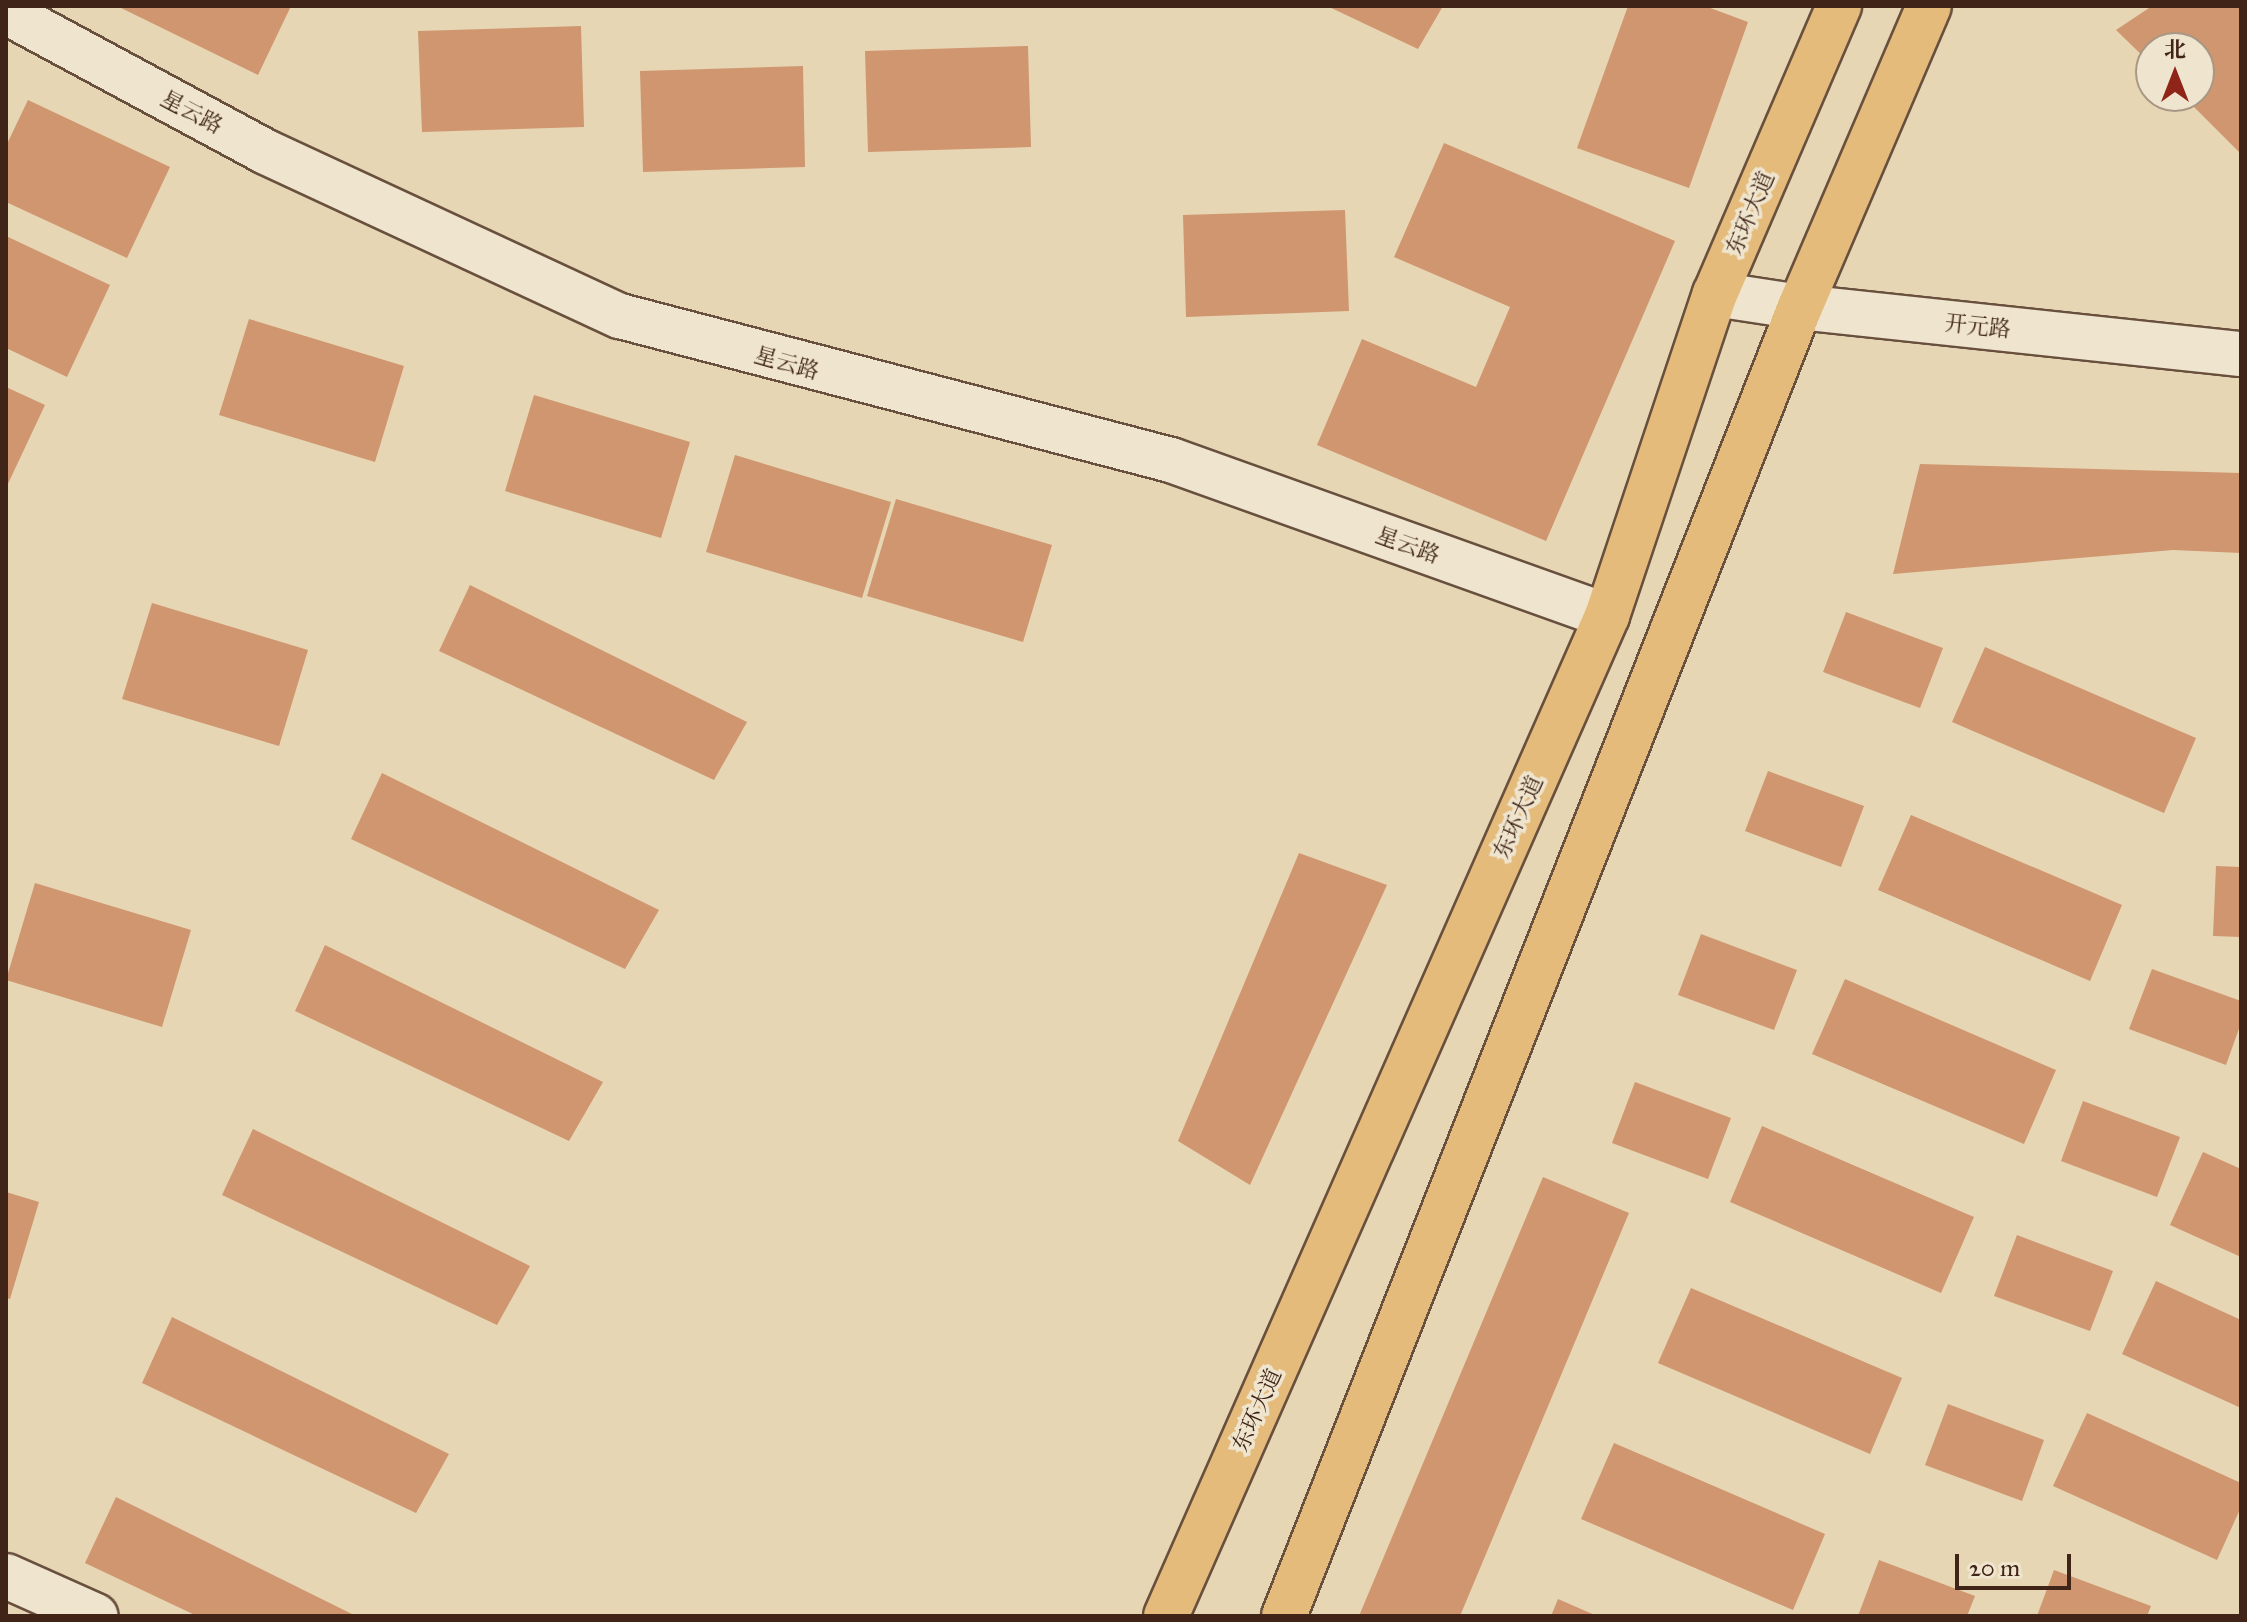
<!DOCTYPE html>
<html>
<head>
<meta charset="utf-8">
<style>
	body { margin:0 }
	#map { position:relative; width:2247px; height:1622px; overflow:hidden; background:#e7d6b4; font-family:"IM FELL Great Primer","Noto Serif SC",serif }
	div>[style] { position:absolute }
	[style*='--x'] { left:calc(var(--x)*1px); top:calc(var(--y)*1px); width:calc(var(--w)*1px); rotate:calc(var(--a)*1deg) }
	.building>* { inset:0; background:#cf9670 }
	.roads { filter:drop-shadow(2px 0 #69503e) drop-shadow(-2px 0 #69503e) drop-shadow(0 2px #69503e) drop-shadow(0 -2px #69503e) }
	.tertiary>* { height:44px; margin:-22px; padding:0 22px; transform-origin:22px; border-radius:22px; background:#efe4ce }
	.secondary>* { height:44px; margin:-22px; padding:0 22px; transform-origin:22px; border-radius:22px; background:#efe4ce }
	.primary>* { height:44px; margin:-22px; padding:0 22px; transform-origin:22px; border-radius:22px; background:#e4bb7a }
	span { translate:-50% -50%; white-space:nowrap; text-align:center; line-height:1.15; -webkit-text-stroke:7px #efe4ce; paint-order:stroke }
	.street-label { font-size:22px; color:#3f2417 }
	.frame { position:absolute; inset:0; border:8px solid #3f2417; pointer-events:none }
	.north { position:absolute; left:2135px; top:32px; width:80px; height:80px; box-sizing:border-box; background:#efe4ce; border:2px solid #a99785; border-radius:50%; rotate:0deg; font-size:22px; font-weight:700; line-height:32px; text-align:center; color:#3f2417 }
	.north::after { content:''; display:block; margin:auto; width:28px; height:36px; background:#8f2418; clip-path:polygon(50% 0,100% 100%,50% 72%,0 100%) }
	.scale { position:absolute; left:1955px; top:1554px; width:116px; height:36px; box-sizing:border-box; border:4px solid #3f2417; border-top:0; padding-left:10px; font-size:24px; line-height:28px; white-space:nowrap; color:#3f2417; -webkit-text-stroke:6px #efe4ce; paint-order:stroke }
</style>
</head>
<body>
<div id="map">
	<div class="building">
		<i style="clip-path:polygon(117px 6px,291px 6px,258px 75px)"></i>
		<i style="clip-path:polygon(1327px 6px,1443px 6px,1418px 49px)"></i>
		<i style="clip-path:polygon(1628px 6px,1705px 6px,1748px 22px,1689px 188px,1577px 148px)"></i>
		<i style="clip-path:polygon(2152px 6px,2241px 6px,2241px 154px,2183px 96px,2199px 96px,2199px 48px,2151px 48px,2151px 64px,2116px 30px)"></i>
		<i style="clip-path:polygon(581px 26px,584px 127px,422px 132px,418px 31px)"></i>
		<i style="clip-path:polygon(1028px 46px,1031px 147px,868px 152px,865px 51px)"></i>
		<i style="clip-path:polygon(803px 66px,805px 167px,643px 172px,640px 71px)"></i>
		<i style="clip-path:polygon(28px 100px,170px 167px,127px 258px,6px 202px,6px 146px)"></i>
		<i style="clip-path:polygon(1444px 143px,1675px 241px,1546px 541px,1317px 445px,1362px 339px,1476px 387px,1510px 307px,1394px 257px)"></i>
		<i style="clip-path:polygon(1345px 210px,1349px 311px,1186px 317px,1183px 215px)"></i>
		<i style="clip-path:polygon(6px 236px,110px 285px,67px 377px,6px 348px)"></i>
		<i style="clip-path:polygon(249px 319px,404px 366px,375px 462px,219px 415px)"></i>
		<i style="clip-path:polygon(6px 387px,45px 405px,6px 488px)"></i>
		<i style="clip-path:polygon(534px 395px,690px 442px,661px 538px,505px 491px)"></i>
		<i style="clip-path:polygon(735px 455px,891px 502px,862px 598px,706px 552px)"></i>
		<i style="clip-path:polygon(1920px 464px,2241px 473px,2241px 553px,2173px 550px,1893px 574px)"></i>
		<i style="clip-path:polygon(896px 499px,1052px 545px,1023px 642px,867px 596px)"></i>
		<i style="clip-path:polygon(470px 585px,747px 722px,714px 780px,439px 651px)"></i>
		<i style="clip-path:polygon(152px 603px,308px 650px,279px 746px,122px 699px)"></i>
		<i style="clip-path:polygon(1846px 612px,1943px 648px,1920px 708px,1823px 672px)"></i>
		<i style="clip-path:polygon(1985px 647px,2196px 738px,2164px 813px,1952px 722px)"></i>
		<i style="clip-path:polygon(1768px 771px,1864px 806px,1841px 867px,1745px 831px)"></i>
		<i style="clip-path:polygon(382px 773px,659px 910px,625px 969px,351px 839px)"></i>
		<i style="clip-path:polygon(1911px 815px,2122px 905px,2090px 981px,1878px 890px)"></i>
		<i style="clip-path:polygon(1299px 853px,1387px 885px,1250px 1185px,1178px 1141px)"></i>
		<i style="clip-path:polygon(2216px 866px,2241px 867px,2241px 937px,2213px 936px)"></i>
		<i style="clip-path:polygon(35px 883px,191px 930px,162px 1027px,6px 980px)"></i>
		<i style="clip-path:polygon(1701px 934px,1797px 970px,1774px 1030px,1678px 995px)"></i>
		<i style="clip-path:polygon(325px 945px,603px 1082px,569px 1141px,295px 1011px)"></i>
		<i style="clip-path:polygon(2152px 969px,2241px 1001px,2241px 1023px,2226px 1065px,2129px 1029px)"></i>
		<i style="clip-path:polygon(1845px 979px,2056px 1070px,2024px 1144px,1812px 1054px)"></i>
		<i style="clip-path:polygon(1635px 1082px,1731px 1118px,1708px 1179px,1612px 1143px)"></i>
		<i style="clip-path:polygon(2083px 1101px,2180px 1137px,2157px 1197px,2061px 1161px)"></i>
		<i style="clip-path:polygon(1762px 1126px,1974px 1217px,1941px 1293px,1730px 1202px)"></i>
		<i style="clip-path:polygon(253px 1129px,530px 1266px,497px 1325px,222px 1195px)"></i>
		<i style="clip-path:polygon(2203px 1152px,2241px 1169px,2241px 1257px,2170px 1225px)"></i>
		<i style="clip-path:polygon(1543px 1177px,1629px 1213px,1460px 1616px,1359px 1616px)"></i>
		<i style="clip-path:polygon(6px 1192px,39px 1202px,10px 1299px,6px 1298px)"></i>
		<i style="clip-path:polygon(2017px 1235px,2113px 1271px,2090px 1331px,1994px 1296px)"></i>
		<i style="clip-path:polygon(2156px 1281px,2241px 1320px,2241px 1408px,2122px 1354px)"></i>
		<i style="clip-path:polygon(1691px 1288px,1902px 1378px,1870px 1454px,1658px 1363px)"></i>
		<i style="clip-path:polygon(172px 1317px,449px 1454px,416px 1513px,142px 1383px)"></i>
		<i style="clip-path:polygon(1948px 1404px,2044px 1440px,2022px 1501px,1925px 1465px)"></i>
		<i style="clip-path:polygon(2087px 1413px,2241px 1483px,2241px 1507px,2217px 1560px,2053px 1486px)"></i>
		<i style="clip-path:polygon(1614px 1443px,1825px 1534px,1793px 1610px,1581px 1519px)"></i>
		<i style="clip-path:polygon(116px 1497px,356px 1616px,197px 1616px,85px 1563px)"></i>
		<i style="clip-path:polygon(1879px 1560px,1975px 1596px,1967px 1616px,1858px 1616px)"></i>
		<i style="clip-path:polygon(2054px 1570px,2151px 1606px,2147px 1616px,2037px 1616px)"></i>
		<i style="clip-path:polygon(1558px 1599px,1597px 1616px,1551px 1616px)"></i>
	</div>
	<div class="roads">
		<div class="tertiary">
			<i style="--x:6;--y:12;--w:295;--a:28.3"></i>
			<i style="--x:266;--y:152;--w:390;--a:24.9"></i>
			<i style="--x:620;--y:316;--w:570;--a:14.65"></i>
			<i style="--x:1171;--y:460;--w:463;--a:19.7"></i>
			<i style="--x:1715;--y:294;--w:86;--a:8.7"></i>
			<i style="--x:6;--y:1576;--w:98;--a:24"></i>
		</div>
		<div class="secondary">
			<i style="--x:1800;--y:307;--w:443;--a:6.1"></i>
		</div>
		<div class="primary">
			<i style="--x:1166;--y:1616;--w:1093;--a:-66.2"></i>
			<i style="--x:1607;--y:616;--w:340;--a:-71.5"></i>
			<i style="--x:1715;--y:294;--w:314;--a:-66.7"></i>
			<i style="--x:1284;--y:1616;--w:1407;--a:-68.49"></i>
			<i style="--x:1800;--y:307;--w:327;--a:-66.8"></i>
		</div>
	</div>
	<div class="street-label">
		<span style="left:192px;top:112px;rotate:28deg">星云路</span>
		<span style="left:1750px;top:213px;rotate:-67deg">东环大道</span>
		<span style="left:1978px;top:326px;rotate:6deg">开元路</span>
		<span style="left:787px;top:363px;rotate:16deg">星云路</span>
		<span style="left:1408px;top:545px;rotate:20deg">星云路</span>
		<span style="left:1518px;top:817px;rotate:-66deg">东环大道</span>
		<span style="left:1257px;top:1410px;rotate:-66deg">东环大道</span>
	</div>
	<div class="frame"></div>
	<div class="north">北</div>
	<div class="scale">20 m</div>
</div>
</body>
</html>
